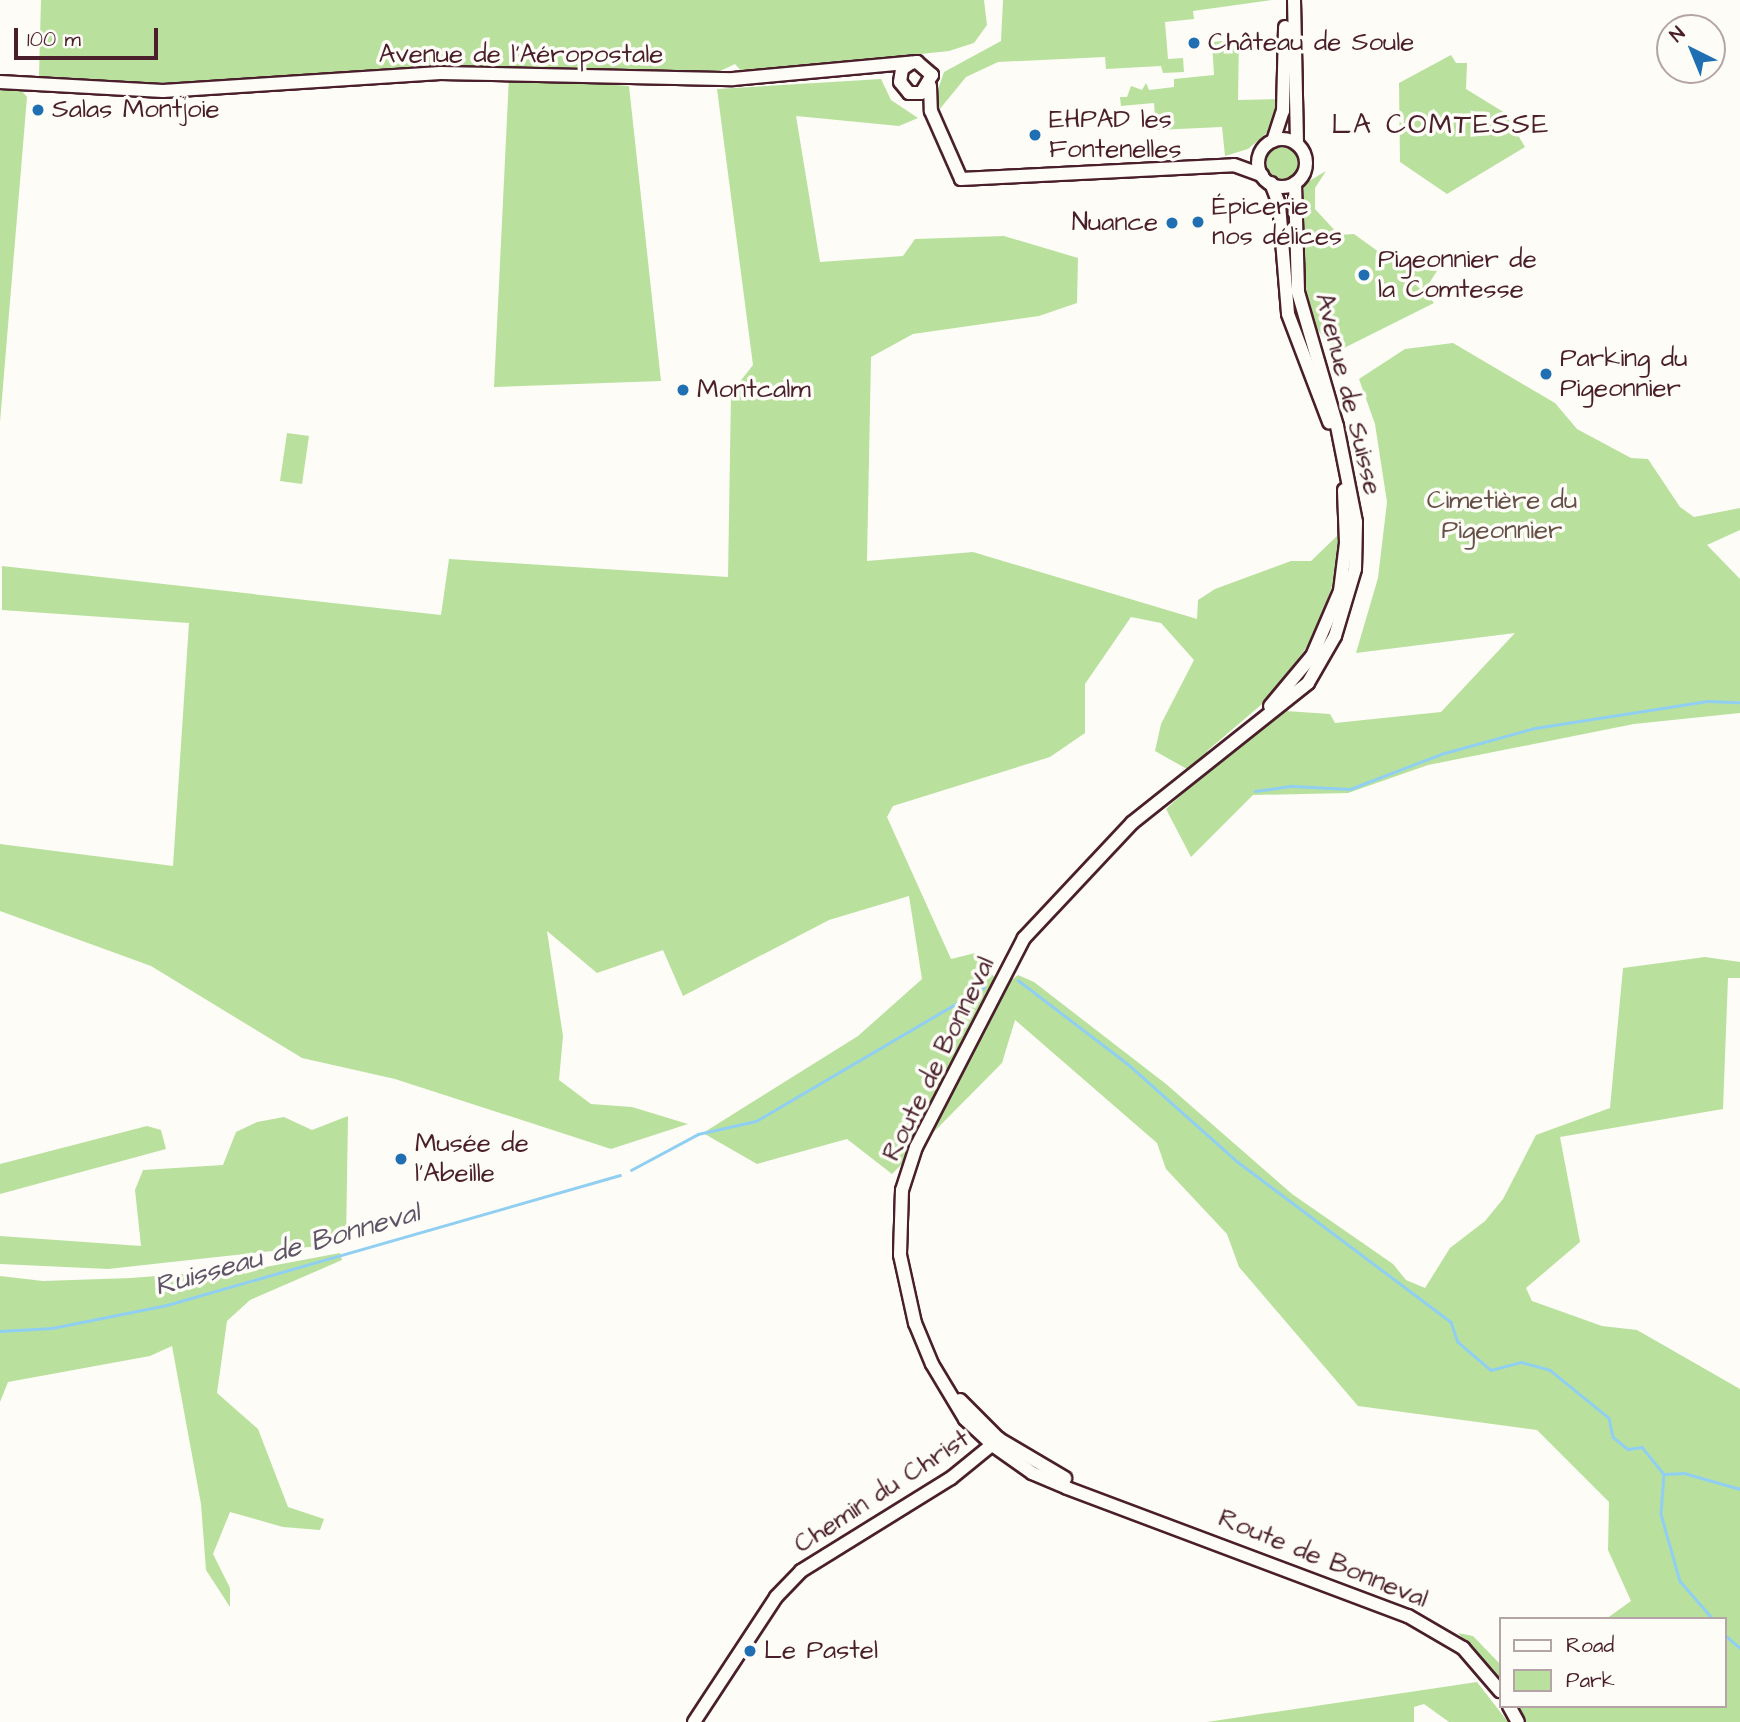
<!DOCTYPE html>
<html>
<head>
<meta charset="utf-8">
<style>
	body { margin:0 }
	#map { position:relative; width:1740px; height:1722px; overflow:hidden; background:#fdfcf7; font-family:"Architects Daughter",sans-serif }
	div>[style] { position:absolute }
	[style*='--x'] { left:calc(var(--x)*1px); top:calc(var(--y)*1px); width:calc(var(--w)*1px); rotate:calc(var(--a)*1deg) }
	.green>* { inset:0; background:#b9e19d }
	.round { border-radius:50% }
	.stream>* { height:2.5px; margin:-1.25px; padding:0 1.25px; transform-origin:1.25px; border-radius:1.25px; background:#91cff2 }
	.roads { filter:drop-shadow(2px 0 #4a1f2b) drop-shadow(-2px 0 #4a1f2b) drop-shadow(0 2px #4a1f2b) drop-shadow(0 -2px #4a1f2b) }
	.secondary>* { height:12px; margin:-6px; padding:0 6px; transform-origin:6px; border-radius:6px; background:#fdfcf7 }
	.secondary>.ring { margin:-6px; padding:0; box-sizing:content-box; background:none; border:12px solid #fdfcf7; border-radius:50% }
	.dots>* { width:19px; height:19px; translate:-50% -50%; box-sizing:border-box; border:4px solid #fdfcf7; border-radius:50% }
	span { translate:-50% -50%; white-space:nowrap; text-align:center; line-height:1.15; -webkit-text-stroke:7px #fdfcf7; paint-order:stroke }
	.poi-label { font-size:26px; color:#4a1f2b }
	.left { translate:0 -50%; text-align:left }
	.right { translate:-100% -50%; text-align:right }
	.street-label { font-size:26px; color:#4a1f2b }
	.park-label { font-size:26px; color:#665048 }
	.neighbourhood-label { font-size:28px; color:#4a1f2b; letter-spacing:2px }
	.water-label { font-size:28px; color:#5f5467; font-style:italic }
	.legend { position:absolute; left:1499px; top:1617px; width:228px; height:91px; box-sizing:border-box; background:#fdfcf7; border:2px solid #b5a4a5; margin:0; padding:9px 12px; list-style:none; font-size:21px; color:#4a1f2b }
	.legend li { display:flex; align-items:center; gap:14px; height:35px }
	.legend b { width:35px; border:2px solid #b5a4a5 }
	.north { position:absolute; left:1656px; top:14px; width:70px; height:70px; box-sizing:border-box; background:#fdfcf7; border:2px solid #b5a4a5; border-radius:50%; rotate:317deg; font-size:19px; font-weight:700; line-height:28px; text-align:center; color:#4a1f2b }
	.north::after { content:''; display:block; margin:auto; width:24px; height:32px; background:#1f6fb2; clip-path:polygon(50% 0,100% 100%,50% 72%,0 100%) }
	.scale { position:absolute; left:14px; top:28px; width:144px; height:32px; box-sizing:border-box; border:4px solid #4a1f2b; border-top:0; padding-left:9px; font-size:21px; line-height:24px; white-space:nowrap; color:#4a1f2b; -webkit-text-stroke:5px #fdfcf7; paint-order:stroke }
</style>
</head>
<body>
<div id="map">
	<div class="green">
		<i style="clip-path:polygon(41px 0,984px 0,987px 25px,974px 43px,949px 51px,743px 73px,735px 64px,718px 72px,440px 65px,164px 83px,39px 76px)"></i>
		<i style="clip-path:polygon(1003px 0,1272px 0,1193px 11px,1194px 19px,1165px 22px,1168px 59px,1183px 58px,1184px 72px,1163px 73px,1161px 66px,1106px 69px,1105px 57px,998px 62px,966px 77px,939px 110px,936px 95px,944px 72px,1001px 41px)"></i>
		<i style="clip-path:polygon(1239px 39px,1238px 100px,1277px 99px,1270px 130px,1248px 149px,1225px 156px,1222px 127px,1156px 130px,1154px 103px,1121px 106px,1120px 97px,1127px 97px,1131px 86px,1142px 90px,1146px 83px,1149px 90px,1174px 87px,1174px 79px,1214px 75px,1212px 42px)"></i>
		<i style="clip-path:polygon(1451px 55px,1456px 63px,1467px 63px,1466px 89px,1505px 113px,1525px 147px,1447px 194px,1400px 162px,1399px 83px)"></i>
		<i style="clip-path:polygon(509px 77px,629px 86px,661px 381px,494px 387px)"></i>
		<i style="clip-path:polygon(881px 79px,891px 100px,918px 118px,899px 126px,796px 116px,820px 262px,903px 256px,915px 239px,1004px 236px,1078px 258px,1077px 303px,1039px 316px,913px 334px,871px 357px,867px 561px,973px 552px,1197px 619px,1198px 600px,1215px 589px,1291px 561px,1311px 561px,1337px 536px,1340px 541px,1334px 581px,1314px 636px,1276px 692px,1207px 751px,1202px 776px,1286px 711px,1330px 714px,1335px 723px,1441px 712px,1515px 633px,1356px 653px,1378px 578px,1387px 502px,1375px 424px,1359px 379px,1405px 349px,1453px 343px,1555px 403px,1577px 429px,1631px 458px,1648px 459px,1680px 507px,1694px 517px,1740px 508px,1740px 530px,1707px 545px,1740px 579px,1740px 713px,1634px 724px,1428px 765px,1348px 793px,1253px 795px,1191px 857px,1166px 809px,1201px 777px,1155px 751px,1161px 724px,1194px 660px,1161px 623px,1131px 617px,1085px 684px,1085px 733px,1050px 757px,893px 806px,887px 817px,951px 959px,975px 953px,1002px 987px,1018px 975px,1034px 982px,1166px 1084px,1292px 1194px,1393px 1264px,1406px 1280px,1425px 1288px,1450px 1248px,1485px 1221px,1503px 1199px,1536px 1135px,1610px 1108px,1623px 968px,1705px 957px,1740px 962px,1740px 978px,1728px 978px,1723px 1109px,1560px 1137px,1580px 1242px,1526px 1288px,1532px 1301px,1602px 1326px,1637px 1330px,1740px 1389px,1740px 1722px,1526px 1722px,1517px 1706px,1724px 1706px,1724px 1619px,1606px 1619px,1631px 1601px,1608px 1550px,1609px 1502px,1537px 1430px,1358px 1406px,1239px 1267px,1227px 1234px,1166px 1169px,1157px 1143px,1015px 1020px,1002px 1063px,892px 1174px,847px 1139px,757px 1164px,703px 1133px,858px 1036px,922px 979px,909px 896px,829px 920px,683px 996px,663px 950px,597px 973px,547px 931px,563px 1036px,559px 1080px,591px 1104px,632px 1107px,688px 1124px,611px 1149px,395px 1079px,302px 1058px,151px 966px,0 911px,0 844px,173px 866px,189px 623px,2px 610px,2px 566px,441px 615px,449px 559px,728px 577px,731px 393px,753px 365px,717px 89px)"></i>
		<i style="clip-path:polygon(0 90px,21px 90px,27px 97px,0 422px)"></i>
		<i class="round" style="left:1266px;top:147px;width:32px;height:32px"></i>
		<i style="clip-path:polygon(1326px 171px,1315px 188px,1315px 209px,1339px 235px,1354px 234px,1401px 268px,1437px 271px,1424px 291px,1434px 303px,1344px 348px,1329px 344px,1316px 328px,1303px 276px,1304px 184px)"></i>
		<i style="clip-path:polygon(287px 433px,309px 436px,302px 484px,280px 481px)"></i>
		<i style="clip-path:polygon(348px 1116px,346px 1243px,108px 1269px,0 1264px,0 1236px,141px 1246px,135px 1190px,143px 1170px,223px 1165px,236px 1132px,257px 1122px,284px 1117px,312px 1130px)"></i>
		<i style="clip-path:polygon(147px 1126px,161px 1130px,166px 1149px,0 1194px,0 1164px)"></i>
		<i style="clip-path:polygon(340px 1253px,342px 1260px,250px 1300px,227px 1321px,217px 1393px,258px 1429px,288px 1507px,324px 1519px,320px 1530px,283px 1527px,230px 1512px,213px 1554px,230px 1588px,230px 1607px,206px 1570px,201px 1504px,172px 1346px,150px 1356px,8px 1382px,0 1402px,0 1276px,43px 1281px,131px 1278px,260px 1268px)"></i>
		<i style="clip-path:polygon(1458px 1633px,1473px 1636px,1500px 1664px,1500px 1679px)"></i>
		<i style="clip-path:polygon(1477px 1682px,1508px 1722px,1449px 1722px,1424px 1704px,1414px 1707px,1414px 1722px,1207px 1722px)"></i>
	</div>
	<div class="stream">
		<i style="--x:1255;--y:791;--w:37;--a:-8"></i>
		<i style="--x:1292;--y:786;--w:58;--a:3"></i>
		<i style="--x:1350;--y:789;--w:97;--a:-21"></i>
		<i style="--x:1441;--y:754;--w:98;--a:-15.5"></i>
		<i style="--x:1535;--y:728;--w:174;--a:-8.9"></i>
		<i style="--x:1707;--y:701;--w:33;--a:2"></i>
		<i style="--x:1018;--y:980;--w:140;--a:37.4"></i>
		<i style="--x:1129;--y:1065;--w:146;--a:41.7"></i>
		<i style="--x:1238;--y:1162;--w:266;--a:36.9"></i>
		<i style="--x:1451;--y:1322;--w:21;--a:71"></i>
		<i style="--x:1458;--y:1342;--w:43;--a:40.3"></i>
		<i style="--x:1491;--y:1370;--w:31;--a:-15"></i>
		<i style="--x:1521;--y:1362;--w:30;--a:15"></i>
		<i style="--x:1550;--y:1370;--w:76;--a:39.1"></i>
		<i style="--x:1609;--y:1418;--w:19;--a:78"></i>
		<i style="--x:1613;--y:1437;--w:19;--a:39"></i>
		<i style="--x:1628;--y:1449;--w:14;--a:-8"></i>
		<i style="--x:1642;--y:1447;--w:35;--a:51"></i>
		<i style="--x:1664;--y:1474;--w:40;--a:94.3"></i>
		<i style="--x:1661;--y:1514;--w:70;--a:74.2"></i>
		<i style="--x:1680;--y:1581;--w:50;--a:49"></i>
		<i style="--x:631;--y:1170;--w:76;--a:-28.2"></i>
		<i style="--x:698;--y:1134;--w:59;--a:-12.6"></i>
		<i style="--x:756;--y:1121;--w:264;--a:-30.4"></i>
		<i style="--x:0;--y:1331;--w:52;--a:-3.3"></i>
		<i style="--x:52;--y:1328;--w:117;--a:-11.3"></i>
		<i style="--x:167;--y:1305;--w:471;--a:-16"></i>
		<i style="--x:1665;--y:1474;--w:19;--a:-3"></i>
		<i style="--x:1684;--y:1473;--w:58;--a:15.9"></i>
		<i style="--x:1724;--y:1634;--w:21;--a:41"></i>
	</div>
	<div class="roads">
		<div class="secondary">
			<i style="--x:1294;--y:0;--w:144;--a:88.8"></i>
			<i style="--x:0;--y:82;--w:163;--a:3.2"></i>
			<i style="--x:163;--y:91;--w:278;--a:-3.7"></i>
			<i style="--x:440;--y:73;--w:293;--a:1.2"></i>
			<i style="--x:733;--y:79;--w:185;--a:-5.3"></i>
			<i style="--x:917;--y:62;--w:20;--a:41"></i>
			<i style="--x:932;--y:75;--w:21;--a:121"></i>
			<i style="--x:921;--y:93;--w:12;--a:180"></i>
			<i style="--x:909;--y:93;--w:14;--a:-129"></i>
			<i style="--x:900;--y:82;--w:13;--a:-81"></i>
			<i style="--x:902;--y:69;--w:11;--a:-34"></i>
			<i style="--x:930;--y:86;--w:25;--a:88"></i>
			<i style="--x:931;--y:111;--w:74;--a:66.2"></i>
			<i style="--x:961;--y:179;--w:273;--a:-2.9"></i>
			<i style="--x:1234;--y:165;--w:30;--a:20"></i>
			<i class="ring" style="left:1258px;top:139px;width:36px;height:36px"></i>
			<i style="--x:1273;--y:141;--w:32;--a:-72"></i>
			<i style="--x:1283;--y:111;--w:84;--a:-88.6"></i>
			<i style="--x:1271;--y:183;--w:22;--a:69"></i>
			<i style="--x:1279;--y:204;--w:110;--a:85.3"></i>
			<i style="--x:1288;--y:314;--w:116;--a:69.2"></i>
			<i style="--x:1295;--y:183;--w:109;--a:88.4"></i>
			<i style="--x:1298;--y:292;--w:140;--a:73.8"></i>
			<i style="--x:1337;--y:426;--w:98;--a:78.8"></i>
			<i style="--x:1356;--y:522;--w:47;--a:91.2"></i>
			<i style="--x:1355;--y:569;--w:70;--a:106.6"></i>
			<i style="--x:1335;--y:636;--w:54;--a:119.9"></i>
			<i style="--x:1308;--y:683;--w:225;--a:141.5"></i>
			<i style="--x:1132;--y:823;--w:158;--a:133.2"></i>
			<i style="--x:1024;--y:938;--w:235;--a:117.3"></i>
			<i style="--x:916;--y:1147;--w:45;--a:108"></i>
			<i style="--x:902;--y:1190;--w:65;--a:91.8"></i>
			<i style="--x:900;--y:1255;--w:70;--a:77.6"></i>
			<i style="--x:915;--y:1323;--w:44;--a:67.5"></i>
			<i style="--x:932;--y:1364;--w:64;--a:59"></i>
			<i style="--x:965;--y:1419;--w:40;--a:43"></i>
			<i style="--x:994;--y:1446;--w:47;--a:35.4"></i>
			<i style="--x:1032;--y:1473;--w:38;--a:23"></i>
			<i style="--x:1067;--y:1488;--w:364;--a:20.6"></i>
			<i style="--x:1408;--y:1616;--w:64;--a:30.2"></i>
			<i style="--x:1463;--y:1648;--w:57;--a:49.3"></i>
			<i style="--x:1270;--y:706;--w:65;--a:-50"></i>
			<i style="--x:1312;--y:656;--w:71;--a:-66.7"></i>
			<i style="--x:1340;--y:591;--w:48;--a:-82.9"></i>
			<i style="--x:1346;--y:543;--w:53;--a:-92.2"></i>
			<i style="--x:960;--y:1400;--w:55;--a:45"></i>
			<i style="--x:999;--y:1439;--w:77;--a:30.6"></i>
			<i style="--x:1509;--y:1706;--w:18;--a:61"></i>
			<i style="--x:694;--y:1722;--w:149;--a:-56.7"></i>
			<i style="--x:776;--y:1597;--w:36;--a:-46"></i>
			<i style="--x:801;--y:1571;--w:176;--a:-31.8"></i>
			<i style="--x:951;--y:1478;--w:62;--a:-39.1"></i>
		</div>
	</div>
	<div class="dots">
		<i style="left:1194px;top:43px;background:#1f6fb2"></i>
		<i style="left:38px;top:110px;background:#1f6fb2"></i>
		<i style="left:1035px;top:135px;background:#1f6fb2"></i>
		<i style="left:1198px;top:222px;background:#1f6fb2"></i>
		<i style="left:1172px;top:223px;background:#1f6fb2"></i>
		<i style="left:1364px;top:275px;background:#1f6fb2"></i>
		<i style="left:1546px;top:374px;background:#1f6fb2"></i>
		<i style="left:683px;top:390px;background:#1f6fb2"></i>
		<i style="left:401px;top:1159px;background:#1f6fb2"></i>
		<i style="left:750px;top:1651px;background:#1f6fb2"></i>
	</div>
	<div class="poi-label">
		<span class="left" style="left:1208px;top:43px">Château de Soule</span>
		<span class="left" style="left:52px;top:110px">Salas Montjoie</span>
		<span class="left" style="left:1049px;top:135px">EHPAD les<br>Fontenelles</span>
		<span class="left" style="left:1212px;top:222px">Épicerie<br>nos délices</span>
		<span class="right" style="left:1158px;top:223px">Nuance</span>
		<span class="left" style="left:1378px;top:275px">Pigeonnier de<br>la Comtesse</span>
		<span class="left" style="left:1560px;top:374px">Parking du<br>Pigeonnier</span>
		<span class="left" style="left:697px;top:390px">Montcalm</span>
		<span class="left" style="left:415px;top:1159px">Musée de<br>l'Abeille</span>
		<span class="left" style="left:764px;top:1651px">Le Pastel</span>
	</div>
	<div class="street-label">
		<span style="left:521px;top:55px">Avenue de l'Aéropostale</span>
		<span style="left:1348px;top:394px;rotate:76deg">Avenue de Suisse</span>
		<span style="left:939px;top:1059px;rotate:-64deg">Route de Bonneval</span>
		<span style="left:882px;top:1492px;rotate:-33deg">Chemin du Christ</span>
		<span style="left:1323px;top:1559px;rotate:22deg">Route de Bonneval</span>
	</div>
	<div class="park-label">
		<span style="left:1502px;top:516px">Cimetière du<br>Pigeonnier</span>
	</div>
	<div class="neighbourhood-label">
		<span style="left:1441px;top:125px">LA COMTESSE</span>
	</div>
	<div class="water-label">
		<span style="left:287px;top:1250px;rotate:-16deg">Ruisseau de Bonneval</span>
	</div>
	<ul class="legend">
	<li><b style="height:9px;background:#fdfcf7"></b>Road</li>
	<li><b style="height:19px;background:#b9e19d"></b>Park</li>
	</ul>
	<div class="north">N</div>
	<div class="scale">100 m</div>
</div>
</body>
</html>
